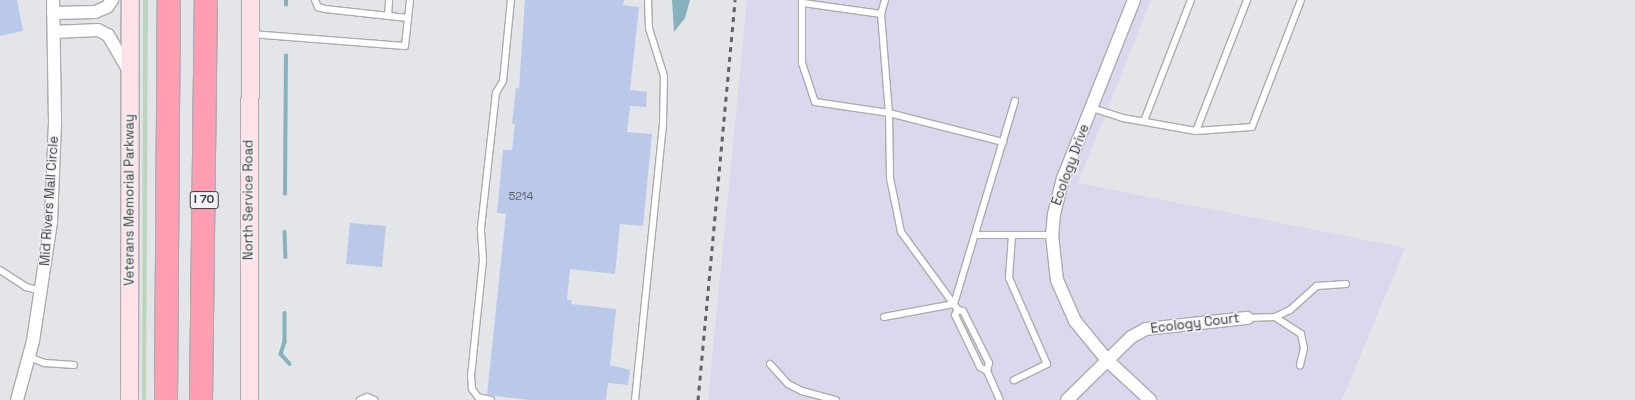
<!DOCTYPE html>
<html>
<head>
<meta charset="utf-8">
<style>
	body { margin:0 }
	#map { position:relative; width:1635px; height:400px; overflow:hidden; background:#e3e5e9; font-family:"Space Grotesk",sans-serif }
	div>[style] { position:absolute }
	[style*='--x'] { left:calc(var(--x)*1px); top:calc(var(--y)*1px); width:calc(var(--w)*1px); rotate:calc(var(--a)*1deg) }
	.industrial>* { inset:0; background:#dbd8ee }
	.green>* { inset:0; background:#bdd5ba }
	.water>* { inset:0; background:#86b1be }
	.stream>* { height:3.5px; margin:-1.75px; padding:0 1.75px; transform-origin:1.75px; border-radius:1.75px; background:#86b1be }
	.building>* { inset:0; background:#bac8ea }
	.roads { filter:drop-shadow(1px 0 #aaacaf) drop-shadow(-1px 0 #aaacaf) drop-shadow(0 1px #aaacaf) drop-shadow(0 -1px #aaacaf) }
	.lane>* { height:6px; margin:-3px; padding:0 3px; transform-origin:3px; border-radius:3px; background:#fff }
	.street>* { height:12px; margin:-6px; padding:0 6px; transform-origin:6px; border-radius:6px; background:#fff }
	.secondary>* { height:17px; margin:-8.5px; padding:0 8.5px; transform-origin:8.5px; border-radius:8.5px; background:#ffe2e8 }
	.highway>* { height:22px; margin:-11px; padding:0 11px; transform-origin:11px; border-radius:11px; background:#ff9eb2 }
	.rail>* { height:3px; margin-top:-1.5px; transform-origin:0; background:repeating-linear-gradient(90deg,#616263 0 5px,transparent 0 10px) }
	span { translate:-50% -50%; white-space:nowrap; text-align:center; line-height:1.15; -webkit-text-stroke:3px #f1f2f6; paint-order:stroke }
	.number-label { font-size:11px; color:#5a5e68 }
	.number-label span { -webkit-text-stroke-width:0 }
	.shield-label span { padding:1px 3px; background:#f1f2f6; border:1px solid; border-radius:3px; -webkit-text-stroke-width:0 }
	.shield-label { font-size:12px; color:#3a3b3c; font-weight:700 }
	.street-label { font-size:13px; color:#3a3b3c }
</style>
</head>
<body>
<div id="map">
	<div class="industrial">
		<i style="clip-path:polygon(747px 0,1151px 0,1078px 183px,1405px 248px,1342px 400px,708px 400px)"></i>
	</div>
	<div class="green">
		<i style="clip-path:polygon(143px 0,148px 0,146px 400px,142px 400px)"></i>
	</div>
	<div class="water">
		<i style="clip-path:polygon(672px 0,690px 0,685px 18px,674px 32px)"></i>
	</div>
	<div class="stream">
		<i style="--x:286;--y:5;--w:5;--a:-90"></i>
		<i style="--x:285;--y:194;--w:138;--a:-89.6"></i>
		<i style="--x:285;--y:232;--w:25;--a:88"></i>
		<i style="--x:285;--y:313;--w:29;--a:90"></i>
		<i style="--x:285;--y:342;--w:13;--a:108"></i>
		<i style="--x:281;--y:354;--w:13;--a:48"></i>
	</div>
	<div class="building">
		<i style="clip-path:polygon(0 0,17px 0,23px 31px,0 36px)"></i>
		<i style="clip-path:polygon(525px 0,624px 0,623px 5px,639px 7px,630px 90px,647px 92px,646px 107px,630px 106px,627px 132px,652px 134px,643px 226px,620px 224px,615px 274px,570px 269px,567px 300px,572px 300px,571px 304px,616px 309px,610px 365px,630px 370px,628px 385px,608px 383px,606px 400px,530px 400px,487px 395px,506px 214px,497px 213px,503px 150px,512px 150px,515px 124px,512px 124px,516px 88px,519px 88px)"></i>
		<i style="clip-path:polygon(350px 223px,386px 226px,382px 267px,346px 264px)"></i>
	</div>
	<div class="roads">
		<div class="lane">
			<i style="--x:315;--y:0;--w:8;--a:67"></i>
			<i style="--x:318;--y:7;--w:7;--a:16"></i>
			<i style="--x:325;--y:9;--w:83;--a:6.2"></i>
			<i style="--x:802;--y:0;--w:63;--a:90"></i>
			<i style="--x:802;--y:63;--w:41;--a:71.6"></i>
			<i style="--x:815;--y:102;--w:75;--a:8.5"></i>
			<i style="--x:889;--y:113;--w:118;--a:14.3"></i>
			<i style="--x:885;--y:0;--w:15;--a:106"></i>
			<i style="--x:881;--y:14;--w:99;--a:85.4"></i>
			<i style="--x:889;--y:113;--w:65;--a:89.1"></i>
			<i style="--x:890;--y:178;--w:55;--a:78.5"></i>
			<i style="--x:901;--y:232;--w:97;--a:53.8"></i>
			<i style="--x:803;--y:3;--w:79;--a:8"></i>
			<i style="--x:388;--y:16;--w:16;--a:-86"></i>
			<i style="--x:251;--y:34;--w:154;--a:4.5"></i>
			<i style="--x:405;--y:46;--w:46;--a:-83.8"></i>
			<i style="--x:1092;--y:108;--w:33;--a:18"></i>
			<i style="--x:1123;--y:118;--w:74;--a:10.1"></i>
			<i style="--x:1196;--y:131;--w:56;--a:-4.1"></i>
			<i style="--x:1252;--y:127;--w:136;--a:-68.9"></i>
			<i style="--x:1144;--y:121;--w:130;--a:-68.8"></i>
			<i style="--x:1196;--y:131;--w:141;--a:-68.7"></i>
			<i style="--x:975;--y:235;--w:77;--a:0"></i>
			<i style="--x:1012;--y:235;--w:43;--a:94"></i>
			<i style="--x:1009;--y:278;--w:94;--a:66.2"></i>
			<i style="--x:1047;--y:364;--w:37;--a:154"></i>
			<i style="--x:0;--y:270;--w:31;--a:33"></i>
			<i style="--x:26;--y:287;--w:16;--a:14"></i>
			<i style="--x:954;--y:304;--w:212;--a:-73.3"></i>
			<i style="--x:958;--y:310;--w:5;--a:11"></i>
			<i style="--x:963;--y:311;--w:58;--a:63.4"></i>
			<i style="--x:989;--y:363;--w:8;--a:104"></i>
			<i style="--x:987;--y:371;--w:32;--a:66"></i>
			<i style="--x:958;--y:310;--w:6;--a:121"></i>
			<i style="--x:955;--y:315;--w:58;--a:64.3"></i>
			<i style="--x:980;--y:367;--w:8;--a:30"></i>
			<i style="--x:884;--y:317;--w:71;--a:-10.5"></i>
			<i style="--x:1275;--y:317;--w:31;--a:33"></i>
			<i style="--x:1301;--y:334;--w:14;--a:78"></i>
			<i style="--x:1304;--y:348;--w:18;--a:103"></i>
			<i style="--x:1247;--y:318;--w:28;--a:-2"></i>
			<i style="--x:1275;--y:317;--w:17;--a:-25"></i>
			<i style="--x:1290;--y:310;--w:36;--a:-42"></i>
			<i style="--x:1317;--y:286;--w:29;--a:-4"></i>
			<i style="--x:29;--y:357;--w:17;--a:21"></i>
			<i style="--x:45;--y:363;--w:29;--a:4"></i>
			<i style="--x:770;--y:364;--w:27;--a:48"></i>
			<i style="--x:788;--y:384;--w:16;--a:27"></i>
			<i style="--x:802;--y:391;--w:35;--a:15"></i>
			<i style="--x:360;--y:400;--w:8;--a:-23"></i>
			<i style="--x:367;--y:397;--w:8;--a:23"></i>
			<i style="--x:491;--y:400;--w:13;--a:-167"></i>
			<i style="--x:478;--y:397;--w:10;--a:-127"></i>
			<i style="--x:472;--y:389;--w:13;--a:-94"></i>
			<i style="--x:471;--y:376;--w:117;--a:-84.1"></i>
			<i style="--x:483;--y:260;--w:32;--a:-94"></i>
			<i style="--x:481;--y:228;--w:136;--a:-83.7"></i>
			<i style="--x:496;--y:93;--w:14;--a:-60"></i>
			<i style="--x:503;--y:81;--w:81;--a:-84.4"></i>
			<i style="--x:635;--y:400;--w:278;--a:-84.2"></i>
			<i style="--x:663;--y:123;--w:47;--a:-88.8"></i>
			<i style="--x:664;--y:76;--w:50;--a:-107.4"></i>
			<i style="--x:649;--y:28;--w:28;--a:-92"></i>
		</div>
		<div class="street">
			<i style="--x:1134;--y:0;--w:192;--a:111.7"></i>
			<i style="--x:1063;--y:178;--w:37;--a:104"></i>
			<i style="--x:1054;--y:214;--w:21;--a:95"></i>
			<i style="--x:1052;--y:235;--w:45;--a:83.7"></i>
			<i style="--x:1057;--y:280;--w:45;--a:66.3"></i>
			<i style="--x:1075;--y:321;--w:50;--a:50.6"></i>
			<i style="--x:1107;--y:360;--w:59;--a:42.9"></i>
			<i style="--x:53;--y:13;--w:42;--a:-1.4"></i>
			<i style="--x:95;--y:12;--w:13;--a:-23"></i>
			<i style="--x:107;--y:7;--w:9;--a:-54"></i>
			<i style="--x:54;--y:32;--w:44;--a:-2.6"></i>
			<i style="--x:98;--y:30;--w:11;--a:27"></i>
			<i style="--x:108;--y:35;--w:42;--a:59.7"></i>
			<i style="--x:17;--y:400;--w:61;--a:-74.8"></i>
			<i style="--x:33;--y:341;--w:120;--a:-81.4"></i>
			<i style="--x:51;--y:222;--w:100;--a:-87.7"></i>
			<i style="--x:55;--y:122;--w:122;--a:-90.9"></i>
			<i style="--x:1067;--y:400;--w:90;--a:-44.5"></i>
			<i style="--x:1131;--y:337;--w:17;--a:-28"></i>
			<i style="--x:1146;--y:329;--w:102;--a:-6.2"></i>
		</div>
		<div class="secondary">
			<i style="--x:129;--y:400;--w:400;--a:-89.9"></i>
			<i style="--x:249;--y:400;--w:400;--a:-89.9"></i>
		</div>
		<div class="highway">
			<i style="--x:166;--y:400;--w:400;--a:-89.6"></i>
			<i style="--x:201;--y:400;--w:400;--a:-89.3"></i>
		</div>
	</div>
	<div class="rail">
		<i style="--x:698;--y:400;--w:402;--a:-84.7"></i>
	</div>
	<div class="number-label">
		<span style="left:521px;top:196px">5214</span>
	</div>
	<div class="shield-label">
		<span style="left:204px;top:200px">I 70</span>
	</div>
	<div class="street-label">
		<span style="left:1071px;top:165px;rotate:-70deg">Ecology Drive</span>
		<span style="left:130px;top:200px;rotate:-90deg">Veterans Memorial Parkway</span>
		<span style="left:249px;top:200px;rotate:-90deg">North Service Road</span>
		<span style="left:50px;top:201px;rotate:-86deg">Mid Rivers Mall Circle</span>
		<span style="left:1195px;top:324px;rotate:-7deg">Ecology Court</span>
	</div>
</div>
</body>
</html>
